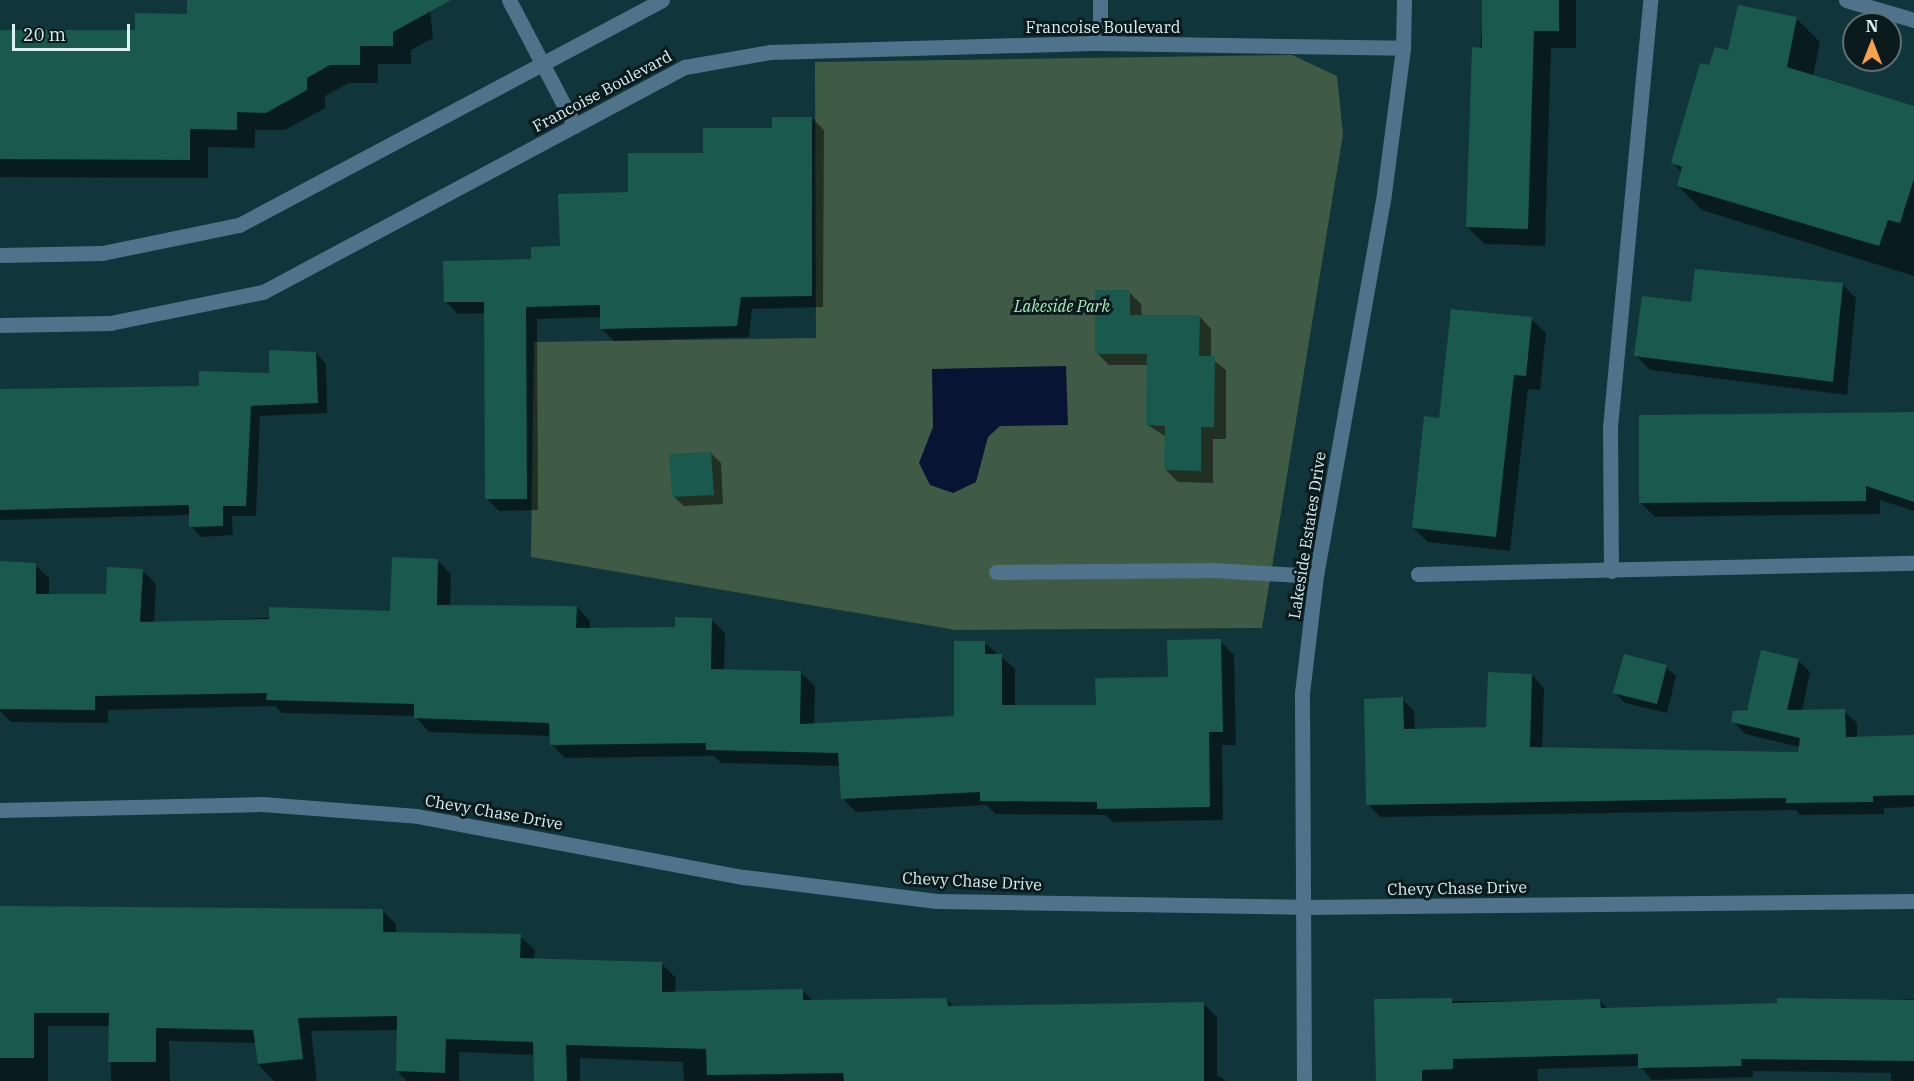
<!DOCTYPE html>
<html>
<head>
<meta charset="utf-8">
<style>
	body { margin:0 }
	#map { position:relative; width:1914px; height:1081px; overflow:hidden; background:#10363b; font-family:"IBM Plex Serif",serif }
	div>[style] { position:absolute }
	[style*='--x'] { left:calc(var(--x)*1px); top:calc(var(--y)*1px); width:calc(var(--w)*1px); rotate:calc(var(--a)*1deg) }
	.green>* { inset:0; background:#405b45 }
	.water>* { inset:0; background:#091434 }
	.shadow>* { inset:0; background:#0007 }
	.building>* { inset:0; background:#19594e }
	.service>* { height:15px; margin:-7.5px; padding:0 7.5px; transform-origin:7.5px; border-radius:7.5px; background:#4e738b }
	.minor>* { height:15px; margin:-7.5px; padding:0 7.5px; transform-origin:7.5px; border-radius:7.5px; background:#4e738b }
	span { translate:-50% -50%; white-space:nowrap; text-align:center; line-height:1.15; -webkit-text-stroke:6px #0b1b1d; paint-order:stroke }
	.street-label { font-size:16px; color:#dbeff2 }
	.park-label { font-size:16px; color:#acedb9; font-style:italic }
	.north { position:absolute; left:1842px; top:12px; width:60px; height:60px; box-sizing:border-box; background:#0b1b1d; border:2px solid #5e7072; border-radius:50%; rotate:0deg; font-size:16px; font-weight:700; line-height:24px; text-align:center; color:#dbeff2 }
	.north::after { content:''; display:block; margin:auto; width:21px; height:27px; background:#f8a14a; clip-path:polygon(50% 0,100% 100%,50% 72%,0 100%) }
	.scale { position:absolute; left:12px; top:24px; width:118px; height:27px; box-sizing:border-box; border:3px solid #dbeff2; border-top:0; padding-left:8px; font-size:18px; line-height:21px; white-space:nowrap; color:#dbeff2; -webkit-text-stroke:4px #0b1b1d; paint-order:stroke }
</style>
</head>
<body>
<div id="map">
	<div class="green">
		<i style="clip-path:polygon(1292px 55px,1337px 76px,1343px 134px,1262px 628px,956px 630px,531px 557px,534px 342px,816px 338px,815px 62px)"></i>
	</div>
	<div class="water">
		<i style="clip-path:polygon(1066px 366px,1068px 425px,1000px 426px,988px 437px,976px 482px,953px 493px,930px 485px,919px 463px,933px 427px,932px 369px)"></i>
	</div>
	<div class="shadow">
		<i style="clip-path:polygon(188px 0,429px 0,433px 38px,411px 50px,411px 64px,378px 64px,378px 83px,349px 83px,325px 96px,325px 108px,285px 130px,255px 130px,255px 148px,208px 147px,208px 178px,0 177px,0 31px,136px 32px,188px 15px)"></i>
		<i style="clip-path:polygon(1484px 0,1576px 0,1576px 48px,1551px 48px,1545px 246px,1485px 244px,1467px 227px)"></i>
		<i style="clip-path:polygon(1797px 19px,1820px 42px,1813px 77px,1914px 108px,1914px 276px,1702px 210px,1678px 186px,1682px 173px,1673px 163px,1710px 67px)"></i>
		<i style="clip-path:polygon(812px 118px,824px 130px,823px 307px,752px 309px,749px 337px,614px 341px,602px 329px,602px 317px,537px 319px,538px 510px,499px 511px,487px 499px,486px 313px,458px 314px,446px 302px,562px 247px,630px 194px,705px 154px)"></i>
		<i style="clip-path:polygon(1842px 284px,1856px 298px,1847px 395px,1650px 370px,1636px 356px,1693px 304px)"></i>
		<i style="clip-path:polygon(1129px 292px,1141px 304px,1142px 316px,1199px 316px,1211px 329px,1211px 358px,1226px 370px,1226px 439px,1213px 439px,1213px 483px,1178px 482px,1166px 470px,1166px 437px,1148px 425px,1148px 365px,1109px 365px,1097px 353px)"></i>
		<i style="clip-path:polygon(1531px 319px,1546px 333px,1540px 390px,1528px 389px,1510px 551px,1428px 542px,1413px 528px,1441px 419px)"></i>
		<i style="clip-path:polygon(316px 353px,326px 364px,327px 413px,260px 416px,256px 516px,232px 516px,233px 535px,201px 537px,191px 526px,191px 515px,0 520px,0 391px,200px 387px,270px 374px)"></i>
		<i style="clip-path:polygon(1914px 413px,1914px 511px,1880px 500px,1880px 514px,1655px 517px,1641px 503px)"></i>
		<i style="clip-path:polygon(711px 453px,721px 463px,723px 504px,684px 506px,674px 497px)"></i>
		<i style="clip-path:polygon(438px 561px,451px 574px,450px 607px,577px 607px,590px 621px,590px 630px,676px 628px,711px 619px,725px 633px,724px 670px,801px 673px,815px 686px,814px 725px,956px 718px,985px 643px,1015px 669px,1015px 706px,1097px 706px,1169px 679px,1220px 641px,1234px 655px,1236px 745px,1222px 745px,1223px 820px,1113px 822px,1106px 815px,995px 814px,987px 805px,856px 812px,842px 798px,840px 766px,721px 763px,714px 756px,565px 758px,551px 744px,551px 736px,429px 732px,415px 716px,282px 713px,275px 706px,108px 710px,108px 723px,11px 722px,0 711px,0 563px,35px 565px,49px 578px,49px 596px,107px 596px,142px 570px,156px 584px,154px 623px,391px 612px)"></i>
		<i style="clip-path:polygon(1798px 660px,1810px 672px,1802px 711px,1844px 711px,1857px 723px,1857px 738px,1914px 737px,1914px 807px,1884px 808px,1884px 814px,1800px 815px,1796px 810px,1380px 817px,1368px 804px,1402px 699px,1414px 711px,1415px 730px,1487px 728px,1532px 675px,1544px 688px,1542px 749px,1799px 754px,1800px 747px,1745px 734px,1733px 721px)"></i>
		<i style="clip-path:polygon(1666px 667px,1676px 676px,1667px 713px,1625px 703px,1615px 693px)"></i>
		<i style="clip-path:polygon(0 908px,382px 910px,396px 924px,396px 934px,520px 936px,535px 950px,534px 960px,662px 964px,676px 978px,675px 993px,803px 991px,813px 1001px,947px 999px,955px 1008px,1203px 1003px,1217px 1017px,1217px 1075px,1226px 1081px,684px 1081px,683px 1062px,580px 1058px,580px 1081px,536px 1081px,535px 1055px,459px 1052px,459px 1081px,407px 1081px,397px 1071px,398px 1030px,311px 1031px,317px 1081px,274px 1081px,260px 1067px,257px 1043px,169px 1041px,170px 1081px,111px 1081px,110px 1026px,48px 1026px,48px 1081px,0 1081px)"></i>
		<i style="clip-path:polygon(1914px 999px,1914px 1081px,1891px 1081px,1891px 1073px,1753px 1071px,1753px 1077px,1652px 1080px,1640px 1066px,1537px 1069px,1538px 1081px,1377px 1081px,1376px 1001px,1600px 1001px,1608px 1009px)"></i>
	</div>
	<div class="building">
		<i style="clip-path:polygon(187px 0,451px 0,393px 32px,393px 46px,360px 46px,360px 65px,330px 65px,307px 78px,307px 90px,266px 113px,237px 112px,237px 130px,190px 129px,190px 160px,0 159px,0 30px,135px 30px,135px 13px,187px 14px)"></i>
		<i style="clip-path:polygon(1482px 0,1559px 0,1559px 31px,1534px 31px,1528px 229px,1466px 227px,1472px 47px,1482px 48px)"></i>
		<i style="clip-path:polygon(1738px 5px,1797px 17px,1787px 67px,1914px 106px,1914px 179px,1900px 223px,1888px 220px,1879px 246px,1677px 186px,1682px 167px,1671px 163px,1700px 63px,1709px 65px,1715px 47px,1728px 50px)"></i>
		<i style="clip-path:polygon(772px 117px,812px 117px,812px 296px,741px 297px,737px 326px,600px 329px,600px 305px,526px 307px,527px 499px,485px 499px,484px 302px,444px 302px,443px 261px,531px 259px,531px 247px,560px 246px,558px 194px,628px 192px,628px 153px,703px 153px,703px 128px,772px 128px)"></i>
		<i style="clip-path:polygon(1695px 269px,1843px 283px,1833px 382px,1634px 356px,1642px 296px,1691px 302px)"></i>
		<i style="clip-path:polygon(1095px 290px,1130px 290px,1130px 315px,1200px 315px,1199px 356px,1215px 356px,1214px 427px,1201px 427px,1201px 471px,1164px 470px,1165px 426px,1146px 425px,1147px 354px,1095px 354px)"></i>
		<i style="clip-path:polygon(1451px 309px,1532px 317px,1526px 376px,1514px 375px,1496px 537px,1412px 528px,1424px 416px,1439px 418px)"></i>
		<i style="clip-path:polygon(269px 350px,316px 352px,318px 403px,251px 406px,246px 506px,223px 506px,223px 526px,189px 527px,189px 505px,0 510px,0 389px,199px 386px,199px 371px,269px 373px)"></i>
		<i style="clip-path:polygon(1914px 412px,1914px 502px,1866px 486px,1866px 501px,1639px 503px,1639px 415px)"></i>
		<i style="clip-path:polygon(711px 452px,714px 495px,672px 497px,669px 454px)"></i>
		<i style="clip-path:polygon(392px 557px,438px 559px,437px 605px,577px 606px,576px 628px,675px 627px,675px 617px,712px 618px,711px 669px,801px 671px,800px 724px,954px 716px,954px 641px,985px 641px,985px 654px,1002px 654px,1002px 705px,1096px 705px,1095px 678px,1168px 677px,1167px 640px,1221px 639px,1223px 732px,1209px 732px,1210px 807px,1097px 809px,1097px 802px,980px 801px,980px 792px,841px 799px,838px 753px,706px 750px,706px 743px,550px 745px,549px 723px,414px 718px,414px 704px,266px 700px,267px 693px,95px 696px,95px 710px,0 709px,0 561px,36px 563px,36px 594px,106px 594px,107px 567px,143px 569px,140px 622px,269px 619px,269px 607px,390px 611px)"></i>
		<i style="clip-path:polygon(1761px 650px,1799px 659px,1787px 710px,1845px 709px,1846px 737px,1914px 735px,1914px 795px,1873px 796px,1873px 802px,1786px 803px,1786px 798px,1366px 805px,1364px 699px,1403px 697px,1404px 729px,1486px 727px,1488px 672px,1532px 674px,1530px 747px,1798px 752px,1800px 738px,1731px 722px,1733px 711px,1747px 710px)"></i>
		<i style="clip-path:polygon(1624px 654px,1667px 665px,1657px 704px,1613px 693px)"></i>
		<i style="clip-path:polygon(0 906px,383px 909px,383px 932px,521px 934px,520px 958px,662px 962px,662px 992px,803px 989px,803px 1000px,947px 998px,948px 1006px,1204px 1002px,1204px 1081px,844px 1081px,843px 1073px,707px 1075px,706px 1049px,566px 1045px,567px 1081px,534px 1081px,533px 1042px,446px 1039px,445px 1073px,396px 1071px,397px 1016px,298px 1018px,303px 1059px,258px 1064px,253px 1030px,156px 1028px,156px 1062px,108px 1062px,109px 1013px,34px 1013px,34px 1058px,0 1058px)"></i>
		<i style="clip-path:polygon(1452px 998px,1452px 1003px,1600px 999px,1601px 1008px,1777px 1003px,1777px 998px,1914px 1000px,1914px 1061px,1741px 1059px,1742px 1066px,1638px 1068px,1638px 1054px,1453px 1059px,1453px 1069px,1422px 1070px,1422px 1081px,1376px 1081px,1374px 999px)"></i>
	</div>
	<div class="service">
		<i style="--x:1846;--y:0;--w:71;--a:16.4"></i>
		<i style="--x:1611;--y:571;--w:144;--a:-90.4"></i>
		<i style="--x:1610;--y:427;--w:429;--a:-84.6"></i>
		<i style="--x:996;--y:572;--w:218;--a:-0.5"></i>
		<i style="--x:1214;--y:570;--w:102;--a:3.4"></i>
		<i style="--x:1418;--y:574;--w:496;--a:-1.3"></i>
	</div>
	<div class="minor">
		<i style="--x:509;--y:0;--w:142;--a:62.4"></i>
		<i style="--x:1100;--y:0;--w:43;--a:90"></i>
		<i style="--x:0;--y:255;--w:102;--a:-1.1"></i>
		<i style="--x:102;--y:253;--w:140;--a:-11.6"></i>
		<i style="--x:239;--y:225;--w:479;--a:-28"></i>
		<i style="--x:0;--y:325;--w:110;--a:-1"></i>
		<i style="--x:110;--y:323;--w:156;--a:-11.5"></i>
		<i style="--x:263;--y:292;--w:478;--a:-28.1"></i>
		<i style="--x:685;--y:67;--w:86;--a:-10"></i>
		<i style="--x:770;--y:52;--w:330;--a:-1.6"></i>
		<i style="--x:1100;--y:43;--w:303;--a:0.9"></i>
		<i style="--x:0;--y:810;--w:262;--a:-1.3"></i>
		<i style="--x:262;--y:804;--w:155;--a:4.4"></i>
		<i style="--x:417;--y:816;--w:333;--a:10.6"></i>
		<i style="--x:744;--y:877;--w:194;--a:7.1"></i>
		<i style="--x:937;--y:901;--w:365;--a:0.9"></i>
		<i style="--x:1302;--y:907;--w:612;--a:-0.56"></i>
		<i style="--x:1304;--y:1081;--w:388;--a:-90.3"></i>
		<i style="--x:1302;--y:693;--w:118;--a:-83.2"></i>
		<i style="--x:1316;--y:576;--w:389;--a:-79.9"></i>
		<i style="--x:1384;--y:193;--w:146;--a:-82.5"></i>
		<i style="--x:1403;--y:48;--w:48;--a:-88.8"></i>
	</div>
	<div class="street-label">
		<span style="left:1103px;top:27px">Francoise Boulevard</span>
		<span style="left:602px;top:91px;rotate:-28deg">Francoise Boulevard</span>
		<span style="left:1307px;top:535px;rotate:-81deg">Lakeside Estates Drive</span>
		<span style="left:494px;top:812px;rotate:10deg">Chevy Chase Drive</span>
		<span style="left:972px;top:881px;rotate:3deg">Chevy Chase Drive</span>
		<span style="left:1457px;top:888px;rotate:-1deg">Chevy Chase Drive</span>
	</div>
	<div class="park-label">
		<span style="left:1062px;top:306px">Lakeside Park</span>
	</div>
	<div class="north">N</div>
	<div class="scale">20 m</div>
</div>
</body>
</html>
